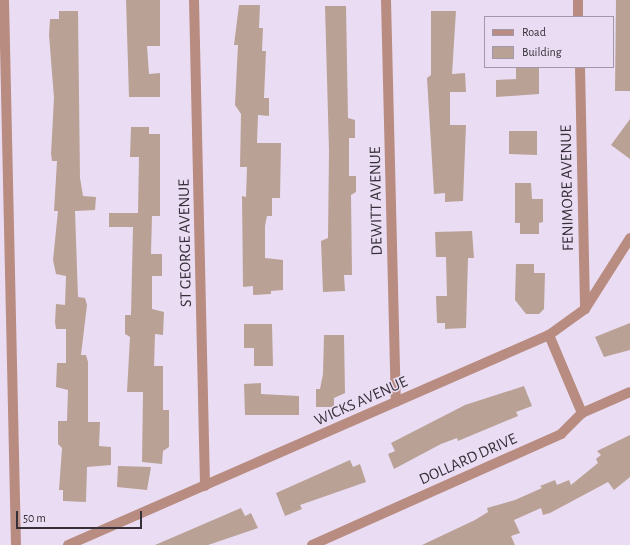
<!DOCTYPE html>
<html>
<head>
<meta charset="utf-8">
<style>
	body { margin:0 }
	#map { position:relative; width:630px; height:545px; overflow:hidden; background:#eaddf3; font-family:"Alegreya Sans",sans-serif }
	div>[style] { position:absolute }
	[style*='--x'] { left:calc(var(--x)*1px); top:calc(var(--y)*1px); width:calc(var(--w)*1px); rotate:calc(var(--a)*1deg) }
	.building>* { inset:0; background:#b9a195 }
	.street>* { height:10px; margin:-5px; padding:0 5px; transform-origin:5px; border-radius:5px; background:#b98c81 }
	span { translate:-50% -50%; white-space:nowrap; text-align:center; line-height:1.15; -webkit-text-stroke:3px #eaddf3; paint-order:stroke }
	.street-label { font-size:16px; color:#353039 }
	.legend { position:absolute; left:484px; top:16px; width:130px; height:52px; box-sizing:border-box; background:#eaddf3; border:1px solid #a298a9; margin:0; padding:5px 7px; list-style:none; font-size:12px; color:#353039 }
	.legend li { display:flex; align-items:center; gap:8px; height:20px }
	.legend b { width:20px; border:1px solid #a298a9 }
	.scale { position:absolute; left:16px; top:511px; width:126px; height:18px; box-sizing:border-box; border:2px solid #353039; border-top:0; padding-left:5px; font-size:12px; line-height:14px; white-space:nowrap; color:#353039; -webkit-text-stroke:3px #eaddf3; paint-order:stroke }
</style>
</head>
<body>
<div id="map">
	<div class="building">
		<i style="clip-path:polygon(126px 0,160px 0,160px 46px,147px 46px,149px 74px,160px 73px,160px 97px,129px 97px)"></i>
		<i style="clip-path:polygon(616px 0,630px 0,630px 91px,615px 91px)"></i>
		<i style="clip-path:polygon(239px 5px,260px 5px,259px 28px,263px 28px,262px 51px,266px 51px,264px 98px,269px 98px,269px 116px,258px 115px,257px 143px,281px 143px,280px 198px,272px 198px,272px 216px,267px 216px,265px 226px,265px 258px,283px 260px,283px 290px,271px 291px,271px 294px,253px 295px,253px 286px,243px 287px,242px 196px,246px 197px,247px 167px,240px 167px,241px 114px,235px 105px,238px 45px,234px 45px)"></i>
		<i style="clip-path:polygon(325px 6px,346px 6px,348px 118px,355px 120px,355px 138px,349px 138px,349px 176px,356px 176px,356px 192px,351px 195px,352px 275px,344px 275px,345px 291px,323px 292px,321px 241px,328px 238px,329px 151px)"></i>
		<i style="clip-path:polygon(59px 11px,78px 11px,80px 178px,83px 196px,96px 197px,95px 210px,75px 211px,78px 297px,85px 298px,87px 305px,81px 355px,86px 355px,88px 362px,88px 422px,100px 422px,99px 446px,111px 447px,111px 465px,87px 467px,86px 502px,63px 501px,63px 490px,59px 490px,62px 448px,58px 444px,58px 421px,67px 421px,68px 390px,56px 387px,57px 363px,66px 363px,66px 329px,56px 329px,55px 322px,56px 304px,65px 305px,66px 276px,56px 274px,53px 260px,58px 211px,54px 211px,57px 161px,52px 161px,51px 154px,54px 98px,49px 35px,50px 19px,59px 19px)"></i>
		<i style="clip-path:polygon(431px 11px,456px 11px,452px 74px,465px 73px,466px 92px,450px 92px,450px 125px,466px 125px,463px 201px,445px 202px,445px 193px,434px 194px,427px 78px,431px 75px)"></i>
		<i style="clip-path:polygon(516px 67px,539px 67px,539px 94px,496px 97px,496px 80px,516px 79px)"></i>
		<i style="clip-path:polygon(630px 119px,630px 159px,611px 145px)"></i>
		<i style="clip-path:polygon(131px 127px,149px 127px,149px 134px,160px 134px,160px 216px,152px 216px,151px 254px,162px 254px,162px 276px,152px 276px,152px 309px,164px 312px,163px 335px,155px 334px,154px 366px,163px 366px,163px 410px,169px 410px,169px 447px,163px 451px,162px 464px,142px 462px,143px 392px,127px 392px,130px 337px,125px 334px,125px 315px,131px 315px,133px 227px,109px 227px,109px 213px,138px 213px,139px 157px,130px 157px)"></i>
		<i style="clip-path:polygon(509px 131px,537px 131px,537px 155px,509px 154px)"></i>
		<i style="clip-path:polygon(515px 183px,531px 183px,532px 199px,543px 199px,543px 222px,539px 223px,539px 234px,520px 234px,520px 223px,515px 223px)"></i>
		<i style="clip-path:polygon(472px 231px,474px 258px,468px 258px,466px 328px,445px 329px,445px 323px,437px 323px,436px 296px,447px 296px,446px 257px,436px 257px,435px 232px)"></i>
		<i style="clip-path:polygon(516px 264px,534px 264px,534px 273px,545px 273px,544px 309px,539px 314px,526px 314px,515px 300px)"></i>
		<i style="clip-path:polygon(630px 323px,630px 350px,604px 357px,595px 337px)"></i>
		<i style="clip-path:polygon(244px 324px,272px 324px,273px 366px,254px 366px,254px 348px,244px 348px)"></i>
		<i style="clip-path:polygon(324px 335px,344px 335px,345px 393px,334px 398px,334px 407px,316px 407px,316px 389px,320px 389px,323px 374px)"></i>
		<i style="clip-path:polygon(261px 383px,261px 394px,299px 396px,299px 415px,245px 415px,244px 384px)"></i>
		<i style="clip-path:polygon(524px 386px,532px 406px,516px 412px,518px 416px,458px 441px,457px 438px,441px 444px,394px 469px,388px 454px,395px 451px,391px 443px,465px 405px)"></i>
		<i style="clip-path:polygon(630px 435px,630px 477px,614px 490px,608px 482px,550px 513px,543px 515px,541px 508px,514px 520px,520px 533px,511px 536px,515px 545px,422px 545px,475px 520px,488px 512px,487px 508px,515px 500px,542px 488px,540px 486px,555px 480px,557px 485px,569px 480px,571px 485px,598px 463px,596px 459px,601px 455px,597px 451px)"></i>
		<i style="clip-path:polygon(350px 460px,353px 467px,360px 464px,366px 482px,300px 505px,302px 509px,285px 516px,276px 493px)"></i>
		<i style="clip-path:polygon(118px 466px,151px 467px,147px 490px,117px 487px)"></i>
		<i style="clip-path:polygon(241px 508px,245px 516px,251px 513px,258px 528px,208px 545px,155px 545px)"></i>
	</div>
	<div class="street">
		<i style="--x:4;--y:0;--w:545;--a:88.74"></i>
		<i style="--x:194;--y:0;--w:486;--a:88.7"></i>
		<i style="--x:386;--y:0;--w:402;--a:88.6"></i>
		<i style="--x:578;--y:0;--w:17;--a:90"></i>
		<i style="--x:580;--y:67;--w:242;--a:88.8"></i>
		<i style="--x:549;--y:335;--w:85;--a:67.1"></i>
		<i style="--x:68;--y:545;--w:525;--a:-23.59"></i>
		<i style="--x:549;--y:335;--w:44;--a:-35.8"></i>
		<i style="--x:585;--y:309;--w:84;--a:-57.6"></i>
		<i style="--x:312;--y:545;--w:273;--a:-24"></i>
		<i style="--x:561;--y:434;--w:30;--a:-45"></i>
		<i style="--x:582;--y:413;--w:52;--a:-23.6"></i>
	</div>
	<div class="street-label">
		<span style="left:567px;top:188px;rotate:-91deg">FENIMORE AVENUE</span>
		<span style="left:376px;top:201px;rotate:-91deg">DEWITT AVENUE</span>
		<span style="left:185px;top:243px;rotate:-91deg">ST GEORGE AVENUE</span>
		<span style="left:361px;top:401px;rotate:-24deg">WICKS AVENUE</span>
		<span style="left:468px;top:459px;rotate:-24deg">DOLLARD DRIVE</span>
	</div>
	<ul class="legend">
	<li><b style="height:5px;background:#b98c81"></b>Road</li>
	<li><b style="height:11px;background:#b9a195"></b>Building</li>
	</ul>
	<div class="scale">50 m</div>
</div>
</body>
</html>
